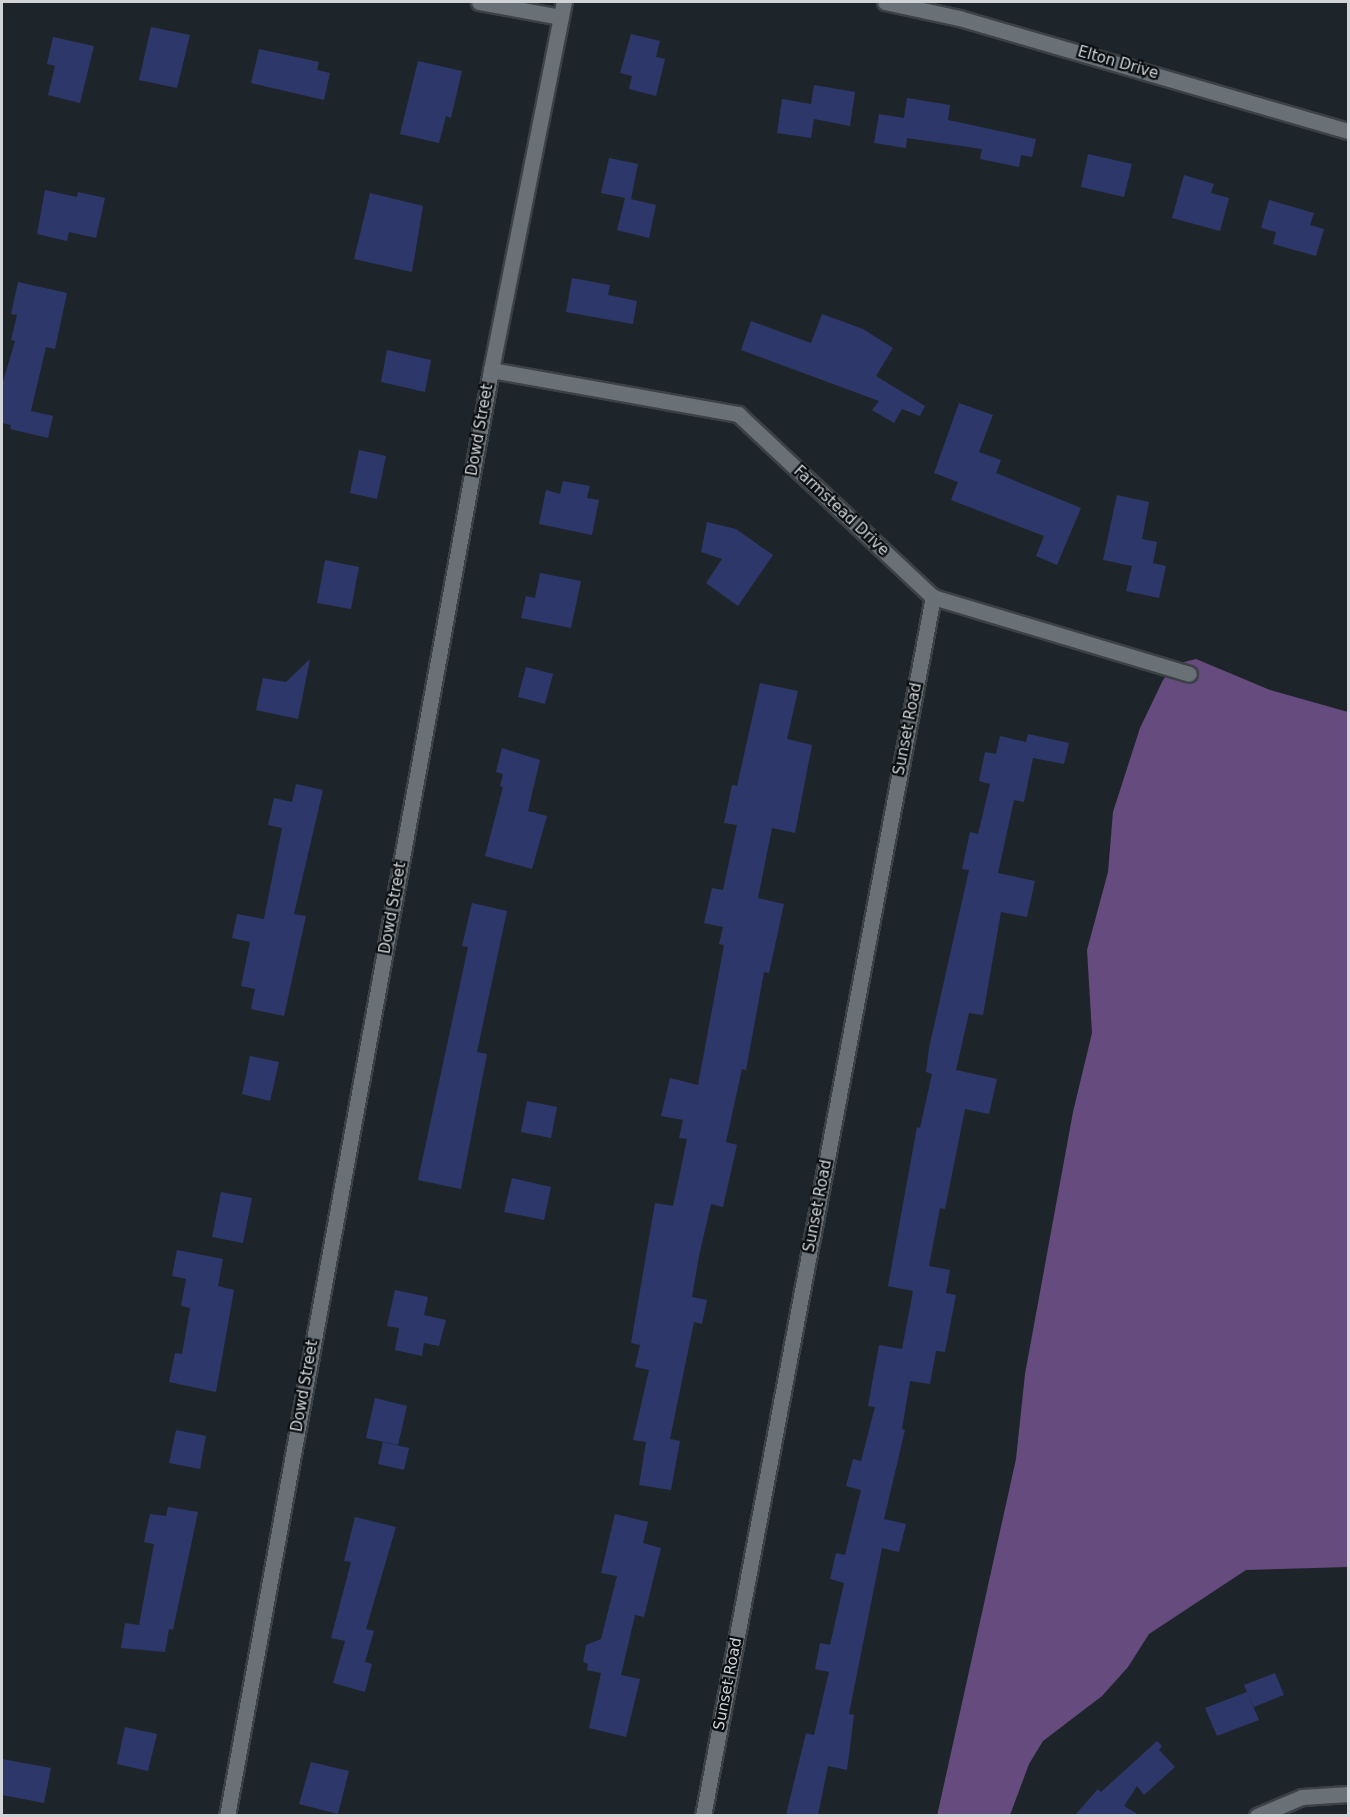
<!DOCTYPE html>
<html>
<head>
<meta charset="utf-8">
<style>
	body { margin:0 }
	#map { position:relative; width:1350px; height:1817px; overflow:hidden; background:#1e252a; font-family:"DejaVu Sans",sans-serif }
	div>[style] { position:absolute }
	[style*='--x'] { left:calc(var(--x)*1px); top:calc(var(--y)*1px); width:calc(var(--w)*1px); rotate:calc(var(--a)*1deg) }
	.forest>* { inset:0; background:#664b7f }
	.building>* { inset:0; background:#2e376a }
	.roads { filter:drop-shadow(2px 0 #3c4145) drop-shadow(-2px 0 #3c4145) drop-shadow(0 2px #3c4145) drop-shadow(0 -2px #3c4145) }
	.minor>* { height:15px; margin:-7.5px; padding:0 7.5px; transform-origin:7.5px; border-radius:7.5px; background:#697177 }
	span { translate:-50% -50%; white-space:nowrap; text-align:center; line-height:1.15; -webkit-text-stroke:4.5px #0b0e10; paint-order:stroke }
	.street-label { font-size:15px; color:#d0d4d7 }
	.frame { position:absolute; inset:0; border:3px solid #d0d4d7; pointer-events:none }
</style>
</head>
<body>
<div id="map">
	<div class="forest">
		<i style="clip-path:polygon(1196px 659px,1270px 690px,1348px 712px,1348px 1567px,1246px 1570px,1149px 1634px,1128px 1667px,1102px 1696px,1043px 1741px,1029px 1764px,1010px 1815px,937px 1816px,1016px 1459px,1025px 1374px,1073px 1112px,1092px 1033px,1087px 950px,1108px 872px,1113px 812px,1140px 728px,1163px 680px,1176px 664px)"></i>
	</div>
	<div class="building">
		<i style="clip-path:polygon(151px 27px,190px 35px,177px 88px,139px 80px)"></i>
		<i style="clip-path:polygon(631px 34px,660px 41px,656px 57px,665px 59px,656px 96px,629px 89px,632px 76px,620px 73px)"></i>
		<i style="clip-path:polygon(53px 37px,94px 46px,80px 103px,48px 95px,55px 66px,47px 64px)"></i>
		<i style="clip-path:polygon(259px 49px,319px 62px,317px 70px,330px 73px,324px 100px,251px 83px)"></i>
		<i style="clip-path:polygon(418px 61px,462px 71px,451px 118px,446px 116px,439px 143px,400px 134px)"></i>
		<i style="clip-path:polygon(814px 85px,855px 92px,850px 126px,814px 119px,811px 138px,777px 133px,782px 99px,811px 104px)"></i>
		<i style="clip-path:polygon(907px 98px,950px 105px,948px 120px,1036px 139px,1032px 157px,1021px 155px,1019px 167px,980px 159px,982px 149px,907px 138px,906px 148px,874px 143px,879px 114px,904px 118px)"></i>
		<i style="clip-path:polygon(1088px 154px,1132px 164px,1124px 197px,1081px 187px)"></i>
		<i style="clip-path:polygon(609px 158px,638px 164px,631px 199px,656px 205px,649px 238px,617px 230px,625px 198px,601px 193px)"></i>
		<i style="clip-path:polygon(1184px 175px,1214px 184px,1211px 193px,1229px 198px,1220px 231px,1172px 218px)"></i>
		<i style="clip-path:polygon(45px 190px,77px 197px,78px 192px,105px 198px,96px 238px,69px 232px,67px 241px,37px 234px)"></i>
		<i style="clip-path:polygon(370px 193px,423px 206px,412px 272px,354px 259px)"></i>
		<i style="clip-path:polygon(1269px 200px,1314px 213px,1310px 225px,1324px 229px,1316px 256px,1273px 244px,1276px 232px,1261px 228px)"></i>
		<i style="clip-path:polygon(572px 278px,610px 285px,608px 295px,637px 301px,633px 324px,566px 312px)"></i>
		<i style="clip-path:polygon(18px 282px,67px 293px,55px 349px,46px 347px,31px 411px,53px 416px,48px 438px,10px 429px,11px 425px,2px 423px,2px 385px,15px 341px,11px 340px,17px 315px,11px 314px)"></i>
		<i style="clip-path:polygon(822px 314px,863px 329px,893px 348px,876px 376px,925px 406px,920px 416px,902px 409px,894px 423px,872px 410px,879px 401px,741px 350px,751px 321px,811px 343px)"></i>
		<i style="clip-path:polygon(387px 350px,431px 360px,425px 392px,381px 382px)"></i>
		<i style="clip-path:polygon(959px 403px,993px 415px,979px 452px,1001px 460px,996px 473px,1081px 508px,1057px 565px,1036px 556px,1044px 536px,951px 500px,958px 482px,934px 473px)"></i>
		<i style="clip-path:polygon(359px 450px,386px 456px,377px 499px,350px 493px)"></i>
		<i style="clip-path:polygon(563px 481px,590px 486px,587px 498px,599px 500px,592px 535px,539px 524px,546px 490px,560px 494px)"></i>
		<i style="clip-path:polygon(1117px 495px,1149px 502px,1142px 539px,1157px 542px,1153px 563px,1166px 566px,1159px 598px,1126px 591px,1132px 566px,1103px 560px)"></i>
		<i style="clip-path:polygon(707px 522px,736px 529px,773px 555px,738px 606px,706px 583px,722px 559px,701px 552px)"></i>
		<i style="clip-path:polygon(325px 560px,359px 567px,351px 609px,317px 603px)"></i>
		<i style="clip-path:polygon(540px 573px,581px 581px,571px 628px,521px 618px,526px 596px,535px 598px)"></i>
		<i style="clip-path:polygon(310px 659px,298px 719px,256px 710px,263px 678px,286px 682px)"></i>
		<i style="clip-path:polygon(526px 667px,553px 674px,545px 704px,518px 697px)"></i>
		<i style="clip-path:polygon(760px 683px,798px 691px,787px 739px,812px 745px,795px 833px,772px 828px,758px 898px,784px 904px,769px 973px,764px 972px,746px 1070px,742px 1069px,726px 1142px,737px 1145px,723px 1207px,711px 1204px,699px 1256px,692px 1297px,707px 1300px,702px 1324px,694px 1322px,670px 1439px,680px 1441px,671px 1490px,639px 1485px,646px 1442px,633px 1440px,649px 1370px,635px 1367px,640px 1345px,631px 1343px,655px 1203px,673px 1206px,687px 1139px,679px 1138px,683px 1120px,661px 1116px,670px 1078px,698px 1085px,724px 945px,719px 944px,723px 927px,704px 923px,712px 888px,723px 890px,737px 825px,724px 823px,732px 785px,737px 786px)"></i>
		<i style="clip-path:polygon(1028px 734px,1069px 743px,1064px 764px,1033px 758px,1024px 802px,1014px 800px,998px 873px,1035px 881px,1027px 917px,1001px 912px,983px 1015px,969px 1013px,956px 1070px,997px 1079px,989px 1114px,965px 1109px,945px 1209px,940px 1208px,929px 1266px,950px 1270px,946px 1293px,956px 1295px,945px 1352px,936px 1351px,930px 1384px,910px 1381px,902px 1429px,905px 1430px,884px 1519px,906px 1524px,899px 1552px,882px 1548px,849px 1714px,854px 1715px,847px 1770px,828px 1766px,818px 1815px,786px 1815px,806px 1733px,814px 1735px,829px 1672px,815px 1669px,820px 1643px,830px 1645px,844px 1583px,830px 1579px,836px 1553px,845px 1555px,861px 1490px,846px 1486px,853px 1459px,861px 1461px,875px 1407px,868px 1406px,879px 1345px,902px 1349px,913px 1291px,888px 1286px,917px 1127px,920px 1128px,932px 1074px,926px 1072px,929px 1048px,969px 870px,962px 869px,970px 832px,978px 834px,990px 784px,979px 781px,985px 752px,996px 754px,1000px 736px,1026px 742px)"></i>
		<i style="clip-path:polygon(502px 748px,540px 760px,528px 811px,547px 816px,532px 869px,485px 856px,503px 787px,500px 786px,503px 774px,496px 772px)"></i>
		<i style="clip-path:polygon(296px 784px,323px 790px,294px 914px,306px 916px,284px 1016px,251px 1009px,255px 989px,241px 986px,250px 942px,232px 938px,237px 914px,264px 919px,282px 828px,268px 825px,274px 798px,292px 802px)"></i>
		<i style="clip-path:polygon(472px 903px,507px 911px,477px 1052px,487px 1054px,461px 1189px,418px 1180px,468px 947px,462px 946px)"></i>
		<i style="clip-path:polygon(250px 1056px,279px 1062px,270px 1101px,242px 1094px)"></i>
		<i style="clip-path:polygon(527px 1101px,557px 1107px,551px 1138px,521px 1132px)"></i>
		<i style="clip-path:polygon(512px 1178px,551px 1187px,544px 1220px,504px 1212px)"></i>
		<i style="clip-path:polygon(221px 1192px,252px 1198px,243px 1243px,212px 1237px)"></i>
		<i style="clip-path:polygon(177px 1250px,223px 1259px,218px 1286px,234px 1290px,216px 1392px,169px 1382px,175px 1353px,182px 1354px,190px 1308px,181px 1306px,186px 1279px,172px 1276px)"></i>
		<i style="clip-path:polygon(395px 1290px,428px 1297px,424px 1315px,446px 1320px,439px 1346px,424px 1343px,422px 1356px,395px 1350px,399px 1328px,387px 1326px)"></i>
		<i style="clip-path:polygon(375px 1398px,407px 1406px,398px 1445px,366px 1438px)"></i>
		<i style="clip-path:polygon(176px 1430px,206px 1436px,200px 1469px,169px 1463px)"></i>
		<i style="clip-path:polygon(383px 1442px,409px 1448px,404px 1470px,378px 1464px)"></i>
		<i style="clip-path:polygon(168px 1507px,198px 1512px,173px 1630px,169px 1629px,165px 1652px,121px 1648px,125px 1623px,139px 1625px,154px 1544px,144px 1542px,150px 1514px,166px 1516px)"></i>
		<i style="clip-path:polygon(615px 1514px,648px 1522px,643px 1543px,661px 1548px,644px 1617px,635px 1615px,621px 1675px,640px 1679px,626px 1737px,589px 1728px,601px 1673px,587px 1670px,588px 1664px,583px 1662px,586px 1645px,601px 1639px,617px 1576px,601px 1573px)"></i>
		<i style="clip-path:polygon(355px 1517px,396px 1527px,366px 1629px,374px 1631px,365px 1662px,372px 1664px,365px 1692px,333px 1683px,345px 1641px,331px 1638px,351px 1562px,344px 1561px)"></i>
		<i style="clip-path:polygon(1275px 1673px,1284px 1695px,1254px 1707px,1248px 1694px,1259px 1720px,1217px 1736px,1205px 1708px,1247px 1692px,1244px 1685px)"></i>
		<i style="clip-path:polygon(125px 1727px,157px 1734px,148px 1771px,117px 1764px)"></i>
		<i style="clip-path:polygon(1157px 1741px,1162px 1746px,1159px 1750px,1175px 1767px,1144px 1795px,1137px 1786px,1124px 1806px,1139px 1815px,1075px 1815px,1098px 1789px,1101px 1792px)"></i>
		<i style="clip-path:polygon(2px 1759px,51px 1768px,44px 1803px,2px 1795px)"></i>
		<i style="clip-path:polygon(311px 1762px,349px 1771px,338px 1814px,299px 1804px)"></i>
	</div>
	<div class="roads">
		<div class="minor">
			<i style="--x:479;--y:2;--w:83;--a:10.4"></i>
			<i style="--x:885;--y:2;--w:76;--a:12.2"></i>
			<i style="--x:959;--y:18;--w:405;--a:16.2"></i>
			<i style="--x:491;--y:370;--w:251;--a:10.1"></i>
			<i style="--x:738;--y:414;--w:267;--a:43.2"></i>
			<i style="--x:933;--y:597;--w:267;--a:16.7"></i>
			<i style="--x:227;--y:1816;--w:1470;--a:-79.65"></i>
			<i style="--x:491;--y:370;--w:375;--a:-78.8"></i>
			<i style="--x:703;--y:1816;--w:1241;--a:-79.32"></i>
			<i style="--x:1257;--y:1816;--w:49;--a:-22.9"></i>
			<i style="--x:1302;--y:1797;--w:46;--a:-3.7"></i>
		</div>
	</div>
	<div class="street-label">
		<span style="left:1118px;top:63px;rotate:16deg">Elton Drive</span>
		<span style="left:480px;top:430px;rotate:-80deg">Dowd Street</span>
		<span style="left:841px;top:511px;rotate:43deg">Farmstead Drive</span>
		<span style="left:908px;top:729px;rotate:-79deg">Sunset Road</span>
		<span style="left:393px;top:908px;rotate:-80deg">Dowd Street</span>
		<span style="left:818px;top:1206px;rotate:-79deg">Sunset Road</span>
		<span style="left:305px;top:1386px;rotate:-80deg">Dowd Street</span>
		<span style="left:728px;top:1684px;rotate:-79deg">Sunset Road</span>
	</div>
	<div class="frame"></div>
</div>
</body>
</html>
